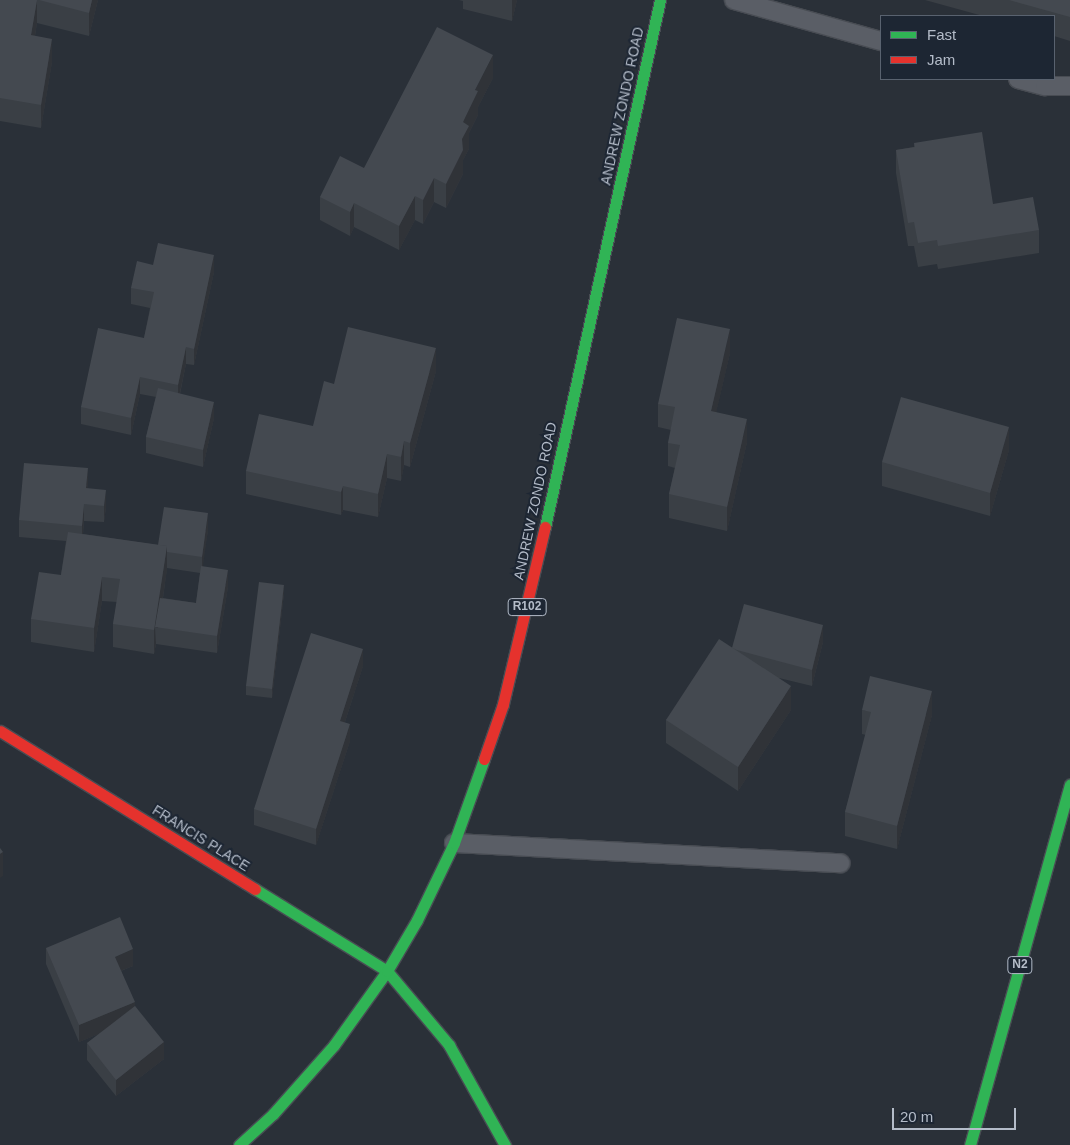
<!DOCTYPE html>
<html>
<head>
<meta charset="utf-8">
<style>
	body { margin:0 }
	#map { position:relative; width:1070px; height:1145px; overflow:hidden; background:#2a3038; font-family:Arial,sans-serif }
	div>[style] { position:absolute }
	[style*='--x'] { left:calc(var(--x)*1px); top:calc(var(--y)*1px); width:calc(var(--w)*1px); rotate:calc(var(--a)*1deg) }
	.roads { filter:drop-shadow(1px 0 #484c53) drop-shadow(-1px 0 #484c53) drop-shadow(0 1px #484c53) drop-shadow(0 -1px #484c53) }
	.lane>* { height:18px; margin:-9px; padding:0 9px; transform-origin:9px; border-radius:9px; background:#5a5e66 }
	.fast>* { height:11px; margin:-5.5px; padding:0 5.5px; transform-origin:5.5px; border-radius:5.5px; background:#30b455 }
	.jam>* { height:11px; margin:-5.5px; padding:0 5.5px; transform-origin:5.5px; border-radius:5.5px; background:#e5322d }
	.wall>* { inset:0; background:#3a3f45 }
	.shaded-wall>* { inset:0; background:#303338 }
	.building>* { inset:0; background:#444950 }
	span { translate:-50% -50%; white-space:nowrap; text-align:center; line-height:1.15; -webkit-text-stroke:4px #1d2633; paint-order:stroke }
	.shield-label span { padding:1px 4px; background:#1d2633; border:1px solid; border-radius:4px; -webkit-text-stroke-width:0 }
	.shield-label { font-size:12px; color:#b4bcc9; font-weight:700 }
	.street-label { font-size:14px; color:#b4bcc9 }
	.legend { position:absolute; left:880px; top:15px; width:175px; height:65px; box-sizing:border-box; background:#1d2633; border:1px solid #59626f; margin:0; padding:6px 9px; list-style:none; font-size:15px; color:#b4bcc9 }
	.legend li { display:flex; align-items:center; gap:10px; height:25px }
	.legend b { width:25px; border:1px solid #59626f }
	.scale { position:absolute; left:892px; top:1108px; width:124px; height:22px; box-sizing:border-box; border:2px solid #b4bcc9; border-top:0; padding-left:6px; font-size:15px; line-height:18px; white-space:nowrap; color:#b4bcc9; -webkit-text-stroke:4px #1d2633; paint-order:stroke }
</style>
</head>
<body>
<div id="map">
	<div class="roads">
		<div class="lane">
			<i style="--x:734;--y:0;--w:153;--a:15.6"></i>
			<i style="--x:1018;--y:79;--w:28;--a:15"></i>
			<i style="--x:1045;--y:86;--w:25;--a:0"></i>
			<i style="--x:454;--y:843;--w:387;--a:3"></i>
		</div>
		<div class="fast">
			<i style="--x:545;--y:527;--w:539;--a:-77.69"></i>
			<i style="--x:255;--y:889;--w:155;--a:31.8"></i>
			<i style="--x:387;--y:971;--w:97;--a:50"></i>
			<i style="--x:449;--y:1045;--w:115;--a:60.8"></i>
			<i style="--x:239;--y:1145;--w:46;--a:-42.4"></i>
			<i style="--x:273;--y:1114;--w:92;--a:-48.5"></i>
			<i style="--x:334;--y:1045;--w:91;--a:-54.4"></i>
			<i style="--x:387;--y:971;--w:59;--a:-59.5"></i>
			<i style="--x:417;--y:920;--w:85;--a:-64.3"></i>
			<i style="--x:454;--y:843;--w:89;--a:-70.3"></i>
			<i style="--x:970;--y:1145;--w:374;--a:-74.5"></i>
		</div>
		<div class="jam">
			<i style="--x:0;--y:731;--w:300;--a:31.8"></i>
			<i style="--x:484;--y:759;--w:58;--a:-70.9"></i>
			<i style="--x:503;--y:704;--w:182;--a:-76.7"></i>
		</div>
	</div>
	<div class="wall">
		<i style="clip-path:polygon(0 0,98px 0,89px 36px,37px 23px,35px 36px,52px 62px,41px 128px,0 121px)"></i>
		<i style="clip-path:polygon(459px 0,517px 0,512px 21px,463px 9px,463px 1px)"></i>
		<i style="clip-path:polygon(925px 0,1070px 0,1070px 41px,1054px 36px,1054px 16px,983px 16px)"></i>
		<i style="clip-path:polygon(493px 78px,478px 107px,478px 115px,469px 133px,469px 149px,463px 160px,463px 174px,446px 208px,434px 202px,423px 224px,415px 220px,399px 250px,354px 227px,350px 236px,320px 220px,320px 197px,364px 168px)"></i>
		<i style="clip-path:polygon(914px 143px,993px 204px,1039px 230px,1039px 253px,938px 269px,937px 264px,918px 267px,914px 246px,908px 246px,896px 173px,896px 150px,914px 147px)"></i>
		<i style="clip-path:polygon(153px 265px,214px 272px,194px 365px,186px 364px,180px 394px,214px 418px,203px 467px,146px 453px,146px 437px,156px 397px,140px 394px,131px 435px,81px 424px,81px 407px,144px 338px,150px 308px,131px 304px,131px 288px)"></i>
		<i style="clip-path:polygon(730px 353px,716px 412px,747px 442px,727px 531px,669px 518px,669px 494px,675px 468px,668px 466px,668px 443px,671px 430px,658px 427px,658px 404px)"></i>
		<i style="clip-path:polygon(436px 371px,410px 467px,404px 465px,401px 481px,387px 478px,378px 517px,343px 510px,341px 515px,246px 494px,246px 471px,313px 426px,334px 384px)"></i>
		<i style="clip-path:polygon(1009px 450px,990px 516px,882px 486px,882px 462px)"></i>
		<i style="clip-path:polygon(evenodd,88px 484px,87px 488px,106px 507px,104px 522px,84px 521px,83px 534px,158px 545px,208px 530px,202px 567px,228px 587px,217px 653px,156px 644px,154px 654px,113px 647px,113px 624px,117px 602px,102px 601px,94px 652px,31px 642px,31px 619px,61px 575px,66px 541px,19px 537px,19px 520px,88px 484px,167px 568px,200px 573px,196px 603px,163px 598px,167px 568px)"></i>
		<i style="clip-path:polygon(284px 593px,272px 698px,246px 695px,246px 686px)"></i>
		<i style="clip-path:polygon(823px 642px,812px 686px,779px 678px,791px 710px,738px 791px,666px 743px,666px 720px,732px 648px)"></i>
		<i style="clip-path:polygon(363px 666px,345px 722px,350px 741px,316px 845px,254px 825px,254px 809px)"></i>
		<i style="clip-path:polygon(862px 710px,932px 715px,897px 849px,845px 836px,845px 812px,866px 735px,862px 734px)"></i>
		<i style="clip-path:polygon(46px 948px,133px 966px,121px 971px,135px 1006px,164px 1059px,116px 1096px,87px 1060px,87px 1043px,101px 1033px,79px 1042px,46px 964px)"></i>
	</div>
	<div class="shaded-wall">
		<i style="clip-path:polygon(37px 0,37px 23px,31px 58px,31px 35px)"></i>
		<i style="clip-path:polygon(92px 0,98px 0,89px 36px,89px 13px)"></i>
		<i style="clip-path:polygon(512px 0,517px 0,512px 21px)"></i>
		<i style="clip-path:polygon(52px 39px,52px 62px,41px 128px,41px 105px)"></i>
		<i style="clip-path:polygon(493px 55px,493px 78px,478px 107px,478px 115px,469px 133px,469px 149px,463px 160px,463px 174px,446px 208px,446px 184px,462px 139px,463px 122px,475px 90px)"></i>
		<i style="clip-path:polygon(434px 178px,434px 202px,423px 224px,423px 200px)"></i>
		<i style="clip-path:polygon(415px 196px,415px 220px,399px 250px,399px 226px)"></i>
		<i style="clip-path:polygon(354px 203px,354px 227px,350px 236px,350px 212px)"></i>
		<i style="clip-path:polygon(214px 255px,214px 272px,194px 365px,194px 349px)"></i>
		<i style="clip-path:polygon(730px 329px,730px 353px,711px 435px,711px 411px)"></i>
		<i style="clip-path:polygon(186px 347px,186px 364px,178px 401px,178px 385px)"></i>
		<i style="clip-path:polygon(436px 348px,436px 371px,410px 467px,410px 443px)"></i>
		<i style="clip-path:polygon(140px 377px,140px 394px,131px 435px,131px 418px)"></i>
		<i style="clip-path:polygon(214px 402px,214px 418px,203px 467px,203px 450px)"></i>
		<i style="clip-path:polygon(747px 419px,747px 442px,727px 531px,727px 507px)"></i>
		<i style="clip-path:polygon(1009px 427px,1009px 450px,990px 516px,990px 493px)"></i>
		<i style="clip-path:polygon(404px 441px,404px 465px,401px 481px,401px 457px)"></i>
		<i style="clip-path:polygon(387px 454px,387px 478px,378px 517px,378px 494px)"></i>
		<i style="clip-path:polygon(88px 468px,88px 484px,86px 505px,86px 488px)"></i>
		<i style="clip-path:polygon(343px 486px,343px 510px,341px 515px,341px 492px)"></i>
		<i style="clip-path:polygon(106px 490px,106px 507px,104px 522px,104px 506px)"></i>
		<i style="clip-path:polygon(84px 504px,84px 521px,82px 542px,82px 526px)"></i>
		<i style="clip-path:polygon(208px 513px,208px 530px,202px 573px,202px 557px)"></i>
		<i style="clip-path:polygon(167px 546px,167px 570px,158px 628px,155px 627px,156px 644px,154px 654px,154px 630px)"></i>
		<i style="clip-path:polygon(228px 570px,228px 587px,217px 653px,217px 636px)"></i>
		<i style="clip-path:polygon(102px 577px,102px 601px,94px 652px,94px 628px)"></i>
		<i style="clip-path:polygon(284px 585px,284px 593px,272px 698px,272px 689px)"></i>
		<i style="clip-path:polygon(823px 625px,823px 642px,812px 686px,812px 670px)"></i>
		<i style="clip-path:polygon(363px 649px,363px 666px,340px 737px,340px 721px)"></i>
		<i style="clip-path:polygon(791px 686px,791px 710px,738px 791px,738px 767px)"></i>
		<i style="clip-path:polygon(932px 691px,932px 715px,897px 849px,897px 826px)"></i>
		<i style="clip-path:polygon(350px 724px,350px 741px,316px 845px,316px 829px)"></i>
		<i style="clip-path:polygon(3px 852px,3px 876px,0 878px,0 854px)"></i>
		<i style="clip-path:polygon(133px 949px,133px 966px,115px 973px,115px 957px)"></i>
		<i style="clip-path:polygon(135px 1002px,135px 1019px,79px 1042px,79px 1025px)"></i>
		<i style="clip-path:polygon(164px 1042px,164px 1059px,116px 1096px,116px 1080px)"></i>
	</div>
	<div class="building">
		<i style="clip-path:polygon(0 0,37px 0,31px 35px,52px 39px,41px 105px,0 98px)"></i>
		<i style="clip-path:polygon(39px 0,92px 0,89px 13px)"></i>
		<i style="clip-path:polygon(1009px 0,1070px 0,1070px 17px)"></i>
		<i style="clip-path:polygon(437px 27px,493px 55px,475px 90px,478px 91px,463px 122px,469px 126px,462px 139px,463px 150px,446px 184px,434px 178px,423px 200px,415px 196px,399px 226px,354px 203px,350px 212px,320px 197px,340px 156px,364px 168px)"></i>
		<i style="clip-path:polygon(982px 132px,993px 204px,1033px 197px,1039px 230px,938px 246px,937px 240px,918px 243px,914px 222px,908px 223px,896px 150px,915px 147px,914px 143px)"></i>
		<i style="clip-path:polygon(158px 243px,214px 255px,194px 349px,186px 347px,178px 385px,140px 377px,131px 418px,81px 407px,98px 328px,144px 338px,154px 292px,131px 288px,137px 261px,153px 265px)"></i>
		<i style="clip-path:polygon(677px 318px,730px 329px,711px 411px,747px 419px,727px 507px,669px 494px,680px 445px,668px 443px,675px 407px,658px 404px)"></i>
		<i style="clip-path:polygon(348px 327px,436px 348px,410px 443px,404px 441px,401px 457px,387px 454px,378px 494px,343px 486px,341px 492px,246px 471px,259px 414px,313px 426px,324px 381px,334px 384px)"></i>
		<i style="clip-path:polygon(158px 388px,214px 402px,203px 450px,146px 437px)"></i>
		<i style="clip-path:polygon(901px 397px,1009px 427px,990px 493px,882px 462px)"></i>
		<i style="clip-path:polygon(24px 463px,88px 468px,86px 488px,106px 490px,104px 506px,84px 504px,82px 526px,19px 520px)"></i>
		<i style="clip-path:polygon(164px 507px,208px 513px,202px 557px,167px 552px,167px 546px,158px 545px)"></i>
		<i style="clip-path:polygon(68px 532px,167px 546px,154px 630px,113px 624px,120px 579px,102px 577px,94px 628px,31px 619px,39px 572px,61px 575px)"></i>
		<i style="clip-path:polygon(201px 566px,228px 570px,217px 636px,155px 627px,160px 598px,196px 603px)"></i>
		<i style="clip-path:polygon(259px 582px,284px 585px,272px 689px,246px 686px)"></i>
		<i style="clip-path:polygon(744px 604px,823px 625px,812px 670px,737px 650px,732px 648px)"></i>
		<i style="clip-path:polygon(311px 633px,363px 649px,340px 721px,350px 724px,316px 829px,254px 809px)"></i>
		<i style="clip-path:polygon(719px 639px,791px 686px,738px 767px,666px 720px)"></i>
		<i style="clip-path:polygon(870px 676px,932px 691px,897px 826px,845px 812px,871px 712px,862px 710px)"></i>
		<i style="clip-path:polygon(0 848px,3px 852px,0 854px)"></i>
		<i style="clip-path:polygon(120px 917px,133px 949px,115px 957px,135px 1002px,79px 1025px,46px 948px)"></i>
		<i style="clip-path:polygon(135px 1006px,164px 1042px,116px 1080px,87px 1043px)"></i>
	</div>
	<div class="shield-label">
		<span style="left:527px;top:607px">R102</span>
		<span style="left:1020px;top:965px">N2</span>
	</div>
	<div class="street-label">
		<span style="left:622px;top:106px;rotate:-78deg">ANDREW ZONDO ROAD</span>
		<span style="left:535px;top:501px;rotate:-78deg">ANDREW ZONDO ROAD</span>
		<span style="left:201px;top:838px;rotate:32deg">FRANCIS PLACE</span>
	</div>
	<ul class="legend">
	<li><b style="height:6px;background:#30b455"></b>Fast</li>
	<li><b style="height:6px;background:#e5322d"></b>Jam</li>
	</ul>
	<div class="scale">20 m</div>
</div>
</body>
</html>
